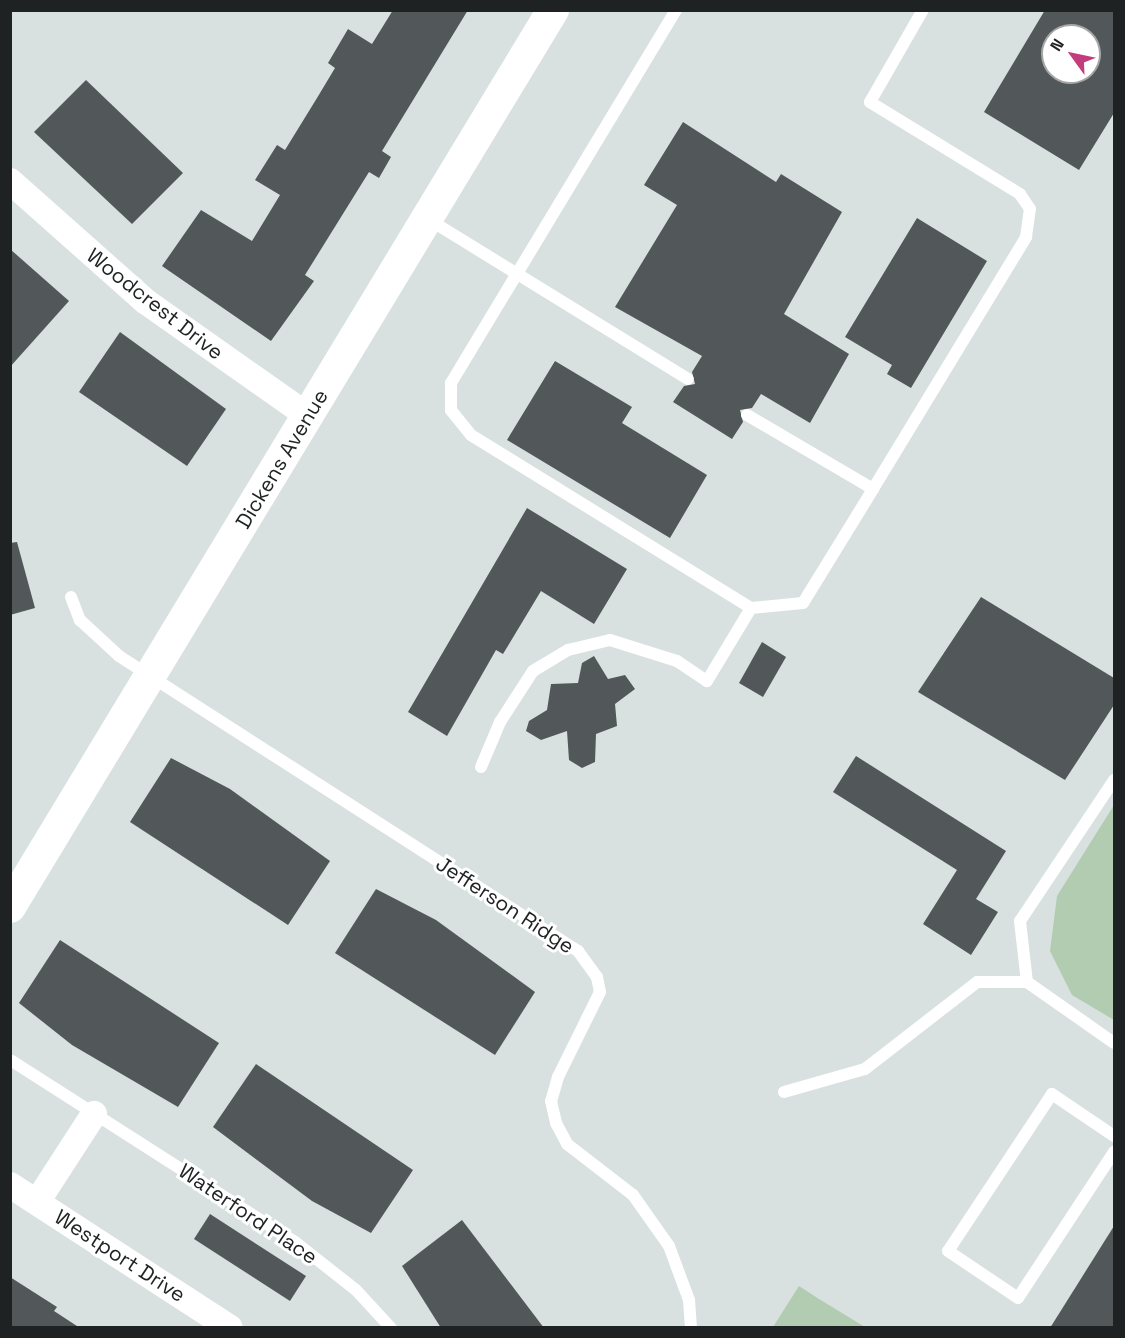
<!DOCTYPE html>
<html>
<head>
<meta charset="utf-8">
<style>
	body { margin:0 }
	#map { position:relative; width:1125px; height:1338px; overflow:hidden; background:#d9e0e0; font-family:"Space Grotesk",sans-serif }
	div>[style] { position:absolute }
	[style*='--x'] { left:calc(var(--x)*1px); top:calc(var(--y)*1px); width:calc(var(--w)*1px); rotate:calc(var(--a)*1deg) }
	.green>* { inset:0; background:#b1ccb0 }
	.building>* { inset:0; background:#52575a }
	.service>* { height:12px; margin:-6px; padding:0 6px; transform-origin:6px; border-radius:6px; background:#fff }
	.minor>* { height:26px; margin:-13px; padding:0 13px; transform-origin:13px; border-radius:13px; background:#fff }
	.tertiary>* { height:32px; margin:-16px; padding:0 16px; transform-origin:16px; border-radius:16px; background:#fff }
	span { translate:-50% -50%; white-space:nowrap; text-align:center; line-height:1.15; -webkit-text-stroke:6px #fff; paint-order:stroke }
	.street-label { font-size:21px; color:#1f2222 }
	.frame { position:absolute; inset:0; border:12px solid #1f2222; pointer-events:none }
	.north { position:absolute; left:1041px; top:24px; width:60px; height:60px; box-sizing:border-box; background:#fff; border:2px solid #a5a7a7; border-radius:50%; rotate:303deg; font-size:16px; font-weight:700; line-height:24px; text-align:center; color:#1f2222 }
	.north::after { content:''; display:block; margin:auto; width:21px; height:27px; background:#c33d7d; clip-path:polygon(50% 0,100% 100%,50% 72%,0 100%) }
</style>
</head>
<body>
<div id="map">
	<div class="green">
		<i style="clip-path:polygon(1114px 805px,1114px 1020px,1072px 995px,1050px 951px,1057px 896px)"></i>
		<i style="clip-path:polygon(799px 1286px,819px 1299px,865px 1327px,773px 1327px)"></i>
	</div>
	<div class="building">
		<i style="clip-path:polygon(393px 10px,468px 10px,382px 151px,391px 157px,379px 178px,369px 172px,305px 275px,314px 281px,271px 341px,162px 266px,201px 210px,252px 241px,280px 195px,255px 180px,277px 145px,285px 150px,317px 98px,335px 68px,328px 63px,348px 29px,372px 44px)"></i>
		<i style="clip-path:polygon(evenodd,1045px 10px,1114px 10px,1114px 113px,1079px 170px,984px 112px,1045px 10px,1053px 36px,1089px 36px,1089px 72px,1053px 72px,1053px 36px)"></i>
		<i style="clip-path:polygon(86px 80px,183px 173px,132px 224px,34px 132px)"></i>
		<i style="clip-path:polygon(683px 122px,776px 182px,781px 174px,842px 212px,784px 314px,849px 354px,810px 423px,761px 394px,752px 408px,740px 410px,743px 422px,732px 439px,673px 402px,684px 386px,695px 384px,692px 372px,702px 356px,615px 307px,677px 205px,644px 185px)"></i>
		<i style="clip-path:polygon(917px 218px,987px 261px,911px 388px,887px 374px,892px 365px,845px 337px)"></i>
		<i style="clip-path:polygon(10px 249px,69px 301px,10px 367px)"></i>
		<i style="clip-path:polygon(120px 332px,226px 409px,187px 466px,79px 392px)"></i>
		<i style="clip-path:polygon(555px 361px,632px 407px,622px 423px,707px 475px,670px 538px,507px 440px)"></i>
		<i style="clip-path:polygon(527px 508px,627px 569px,594px 624px,541px 591px,503px 654px,496px 650px,447px 736px,408px 712px)"></i>
		<i style="clip-path:polygon(17px 542px,35px 608px,10px 615px,10px 543px)"></i>
		<i style="clip-path:polygon(981px 597px,1114px 678px,1114px 705px,1065px 780px,918px 692px)"></i>
		<i style="clip-path:polygon(762px 642px,786px 657px,763px 697px,739px 683px)"></i>
		<i style="clip-path:polygon(594px 656px,608px 679px,625px 675px,635px 689px,615px 704px,617px 726px,596px 734px,595px 762px,582px 768px,569px 760px,567px 731px,541px 740px,526px 731px,529px 721px,547px 710px,551px 684px,578px 683px,582px 663px)"></i>
		<i style="clip-path:polygon(856px 756px,1006px 851px,976px 899px,998px 912px,971px 955px,923px 924px,957px 870px,833px 792px)"></i>
		<i style="clip-path:polygon(171px 758px,230px 789px,330px 861px,288px 925px,130px 822px)"></i>
		<i style="clip-path:polygon(376px 889px,436px 920px,535px 992px,495px 1055px,335px 953px)"></i>
		<i style="clip-path:polygon(60px 940px,219px 1043px,178px 1107px,72px 1045px,19px 1003px)"></i>
		<i style="clip-path:polygon(256px 1064px,413px 1170px,371px 1233px,312px 1201px,213px 1127px)"></i>
		<i style="clip-path:polygon(210px 1214px,306px 1276px,290px 1301px,194px 1239px)"></i>
		<i style="clip-path:polygon(462px 1220px,519px 1295px,544px 1328px,441px 1328px,402px 1266px)"></i>
		<i style="clip-path:polygon(1114px 1226px,1114px 1328px,1050px 1328px)"></i>
		<i style="clip-path:polygon(10px 1277px,57px 1307px,54px 1311px,80px 1328px,10px 1328px)"></i>
	</div>
	<div class="service">
		<i style="--x:428;--y:219;--w:305;--a:31.6"></i>
		<i style="--x:747;--y:415;--w:146;--a:30.4"></i>
		<i style="--x:873;--y:489;--w:295;--a:-58.7"></i>
		<i style="--x:1026;--y:237;--w:28;--a:-82"></i>
		<i style="--x:1030;--y:209;--w:18;--a:-124"></i>
		<i style="--x:1020;--y:194;--w:176;--a:-148.5"></i>
		<i style="--x:870;--y:102;--w:106;--a:-60.1"></i>
		<i style="--x:71;--y:597;--w:25;--a:69"></i>
		<i style="--x:80;--y:620;--w:53;--a:42.7"></i>
		<i style="--x:119;--y:656;--w:546;--a:32.73"></i>
		<i style="--x:578;--y:951;--w:32;--a:54"></i>
		<i style="--x:597;--y:977;--w:15;--a:79"></i>
		<i style="--x:600;--y:992;--w:95;--a:116.3"></i>
		<i style="--x:558;--y:1077;--w:25;--a:106"></i>
		<i style="--x:551;--y:1101;--w:23;--a:77"></i>
		<i style="--x:556;--y:1123;--w:24;--a:62"></i>
		<i style="--x:567;--y:1144;--w:83;--a:37.7"></i>
		<i style="--x:633;--y:1195;--w:62;--a:54.8"></i>
		<i style="--x:669;--y:1246;--w:58;--a:69.7"></i>
		<i style="--x:689;--y:1300;--w:28;--a:86"></i>
		<i style="--x:751;--y:608;--w:52;--a:-5.5"></i>
		<i style="--x:803;--y:603;--w:134;--a:-58.4"></i>
		<i style="--x:481;--y:767;--w:49;--a:-67.1"></i>
		<i style="--x:500;--y:722;--w:61;--a:-57.1"></i>
		<i style="--x:533;--y:671;--w:41;--a:-31"></i>
		<i style="--x:568;--y:650;--w:43;--a:-13.4"></i>
		<i style="--x:610;--y:640;--w:70;--a:17.4"></i>
		<i style="--x:677;--y:661;--w:36;--a:34"></i>
		<i style="--x:707;--y:681;--w:85;--a:-58.9"></i>
		<i style="--x:751;--y:608;--w:329;--a:-148.3"></i>
		<i style="--x:471;--y:435;--w:32;--a:-129"></i>
		<i style="--x:451;--y:410;--w:27;--a:-90"></i>
		<i style="--x:451;--y:383;--w:436;--a:-58.9"></i>
		<i style="--x:1114;--y:780;--w:169;--a:123.7"></i>
		<i style="--x:1020;--y:921;--w:61;--a:83.5"></i>
		<i style="--x:1027;--y:982;--w:106;--a:35"></i>
		<i style="--x:12;--y:1061;--w:336;--a:32.6"></i>
		<i style="--x:295;--y:1242;--w:78;--a:38.2"></i>
		<i style="--x:356;--y:1290;--w:52;--a:47.4"></i>
		<i style="--x:784;--y:1092;--w:84;--a:-15.9"></i>
		<i style="--x:865;--y:1069;--w:142;--a:-37.8"></i>
		<i style="--x:977;--y:982;--w:50;--a:0"></i>
		<i style="--x:1114;--y:1136;--w:75;--a:-145.9"></i>
		<i style="--x:1052;--y:1094;--w:188;--a:123.5"></i>
		<i style="--x:948;--y:1251;--w:84;--a:33.9"></i>
		<i style="--x:1018;--y:1298;--w:175;--a:-56.7"></i>
	</div>
	<div class="minor">
		<i style="--x:10;--y:181;--w:181;--a:41.6"></i>
		<i style="--x:145;--y:301;--w:199;--a:35.2"></i>
		<i style="--x:10;--y:1185;--w:262;--a:33"></i>
		<i style="--x:37;--y:1202;--w:105;--a:-57.1"></i>
	</div>
	<div class="tertiary">
		<i style="--x:10;--y:907;--w:1049;--a:-58.81"></i>
	</div>
	<div class="street-label">
		<span style="left:155px;top:304px;rotate:38deg">Woodcrest Drive</span>
		<span style="left:282px;top:459px;rotate:-59deg">Dickens Avenue</span>
		<span style="left:505px;top:905px;rotate:33deg">Jefferson Ridge</span>
		<span style="left:248px;top:1214px;rotate:34deg">Waterford Place</span>
		<span style="left:120px;top:1256px;rotate:33deg">Westport Drive</span>
	</div>
	<div class="frame"></div>
	<div class="north">N</div>
</div>
</body>
</html>
